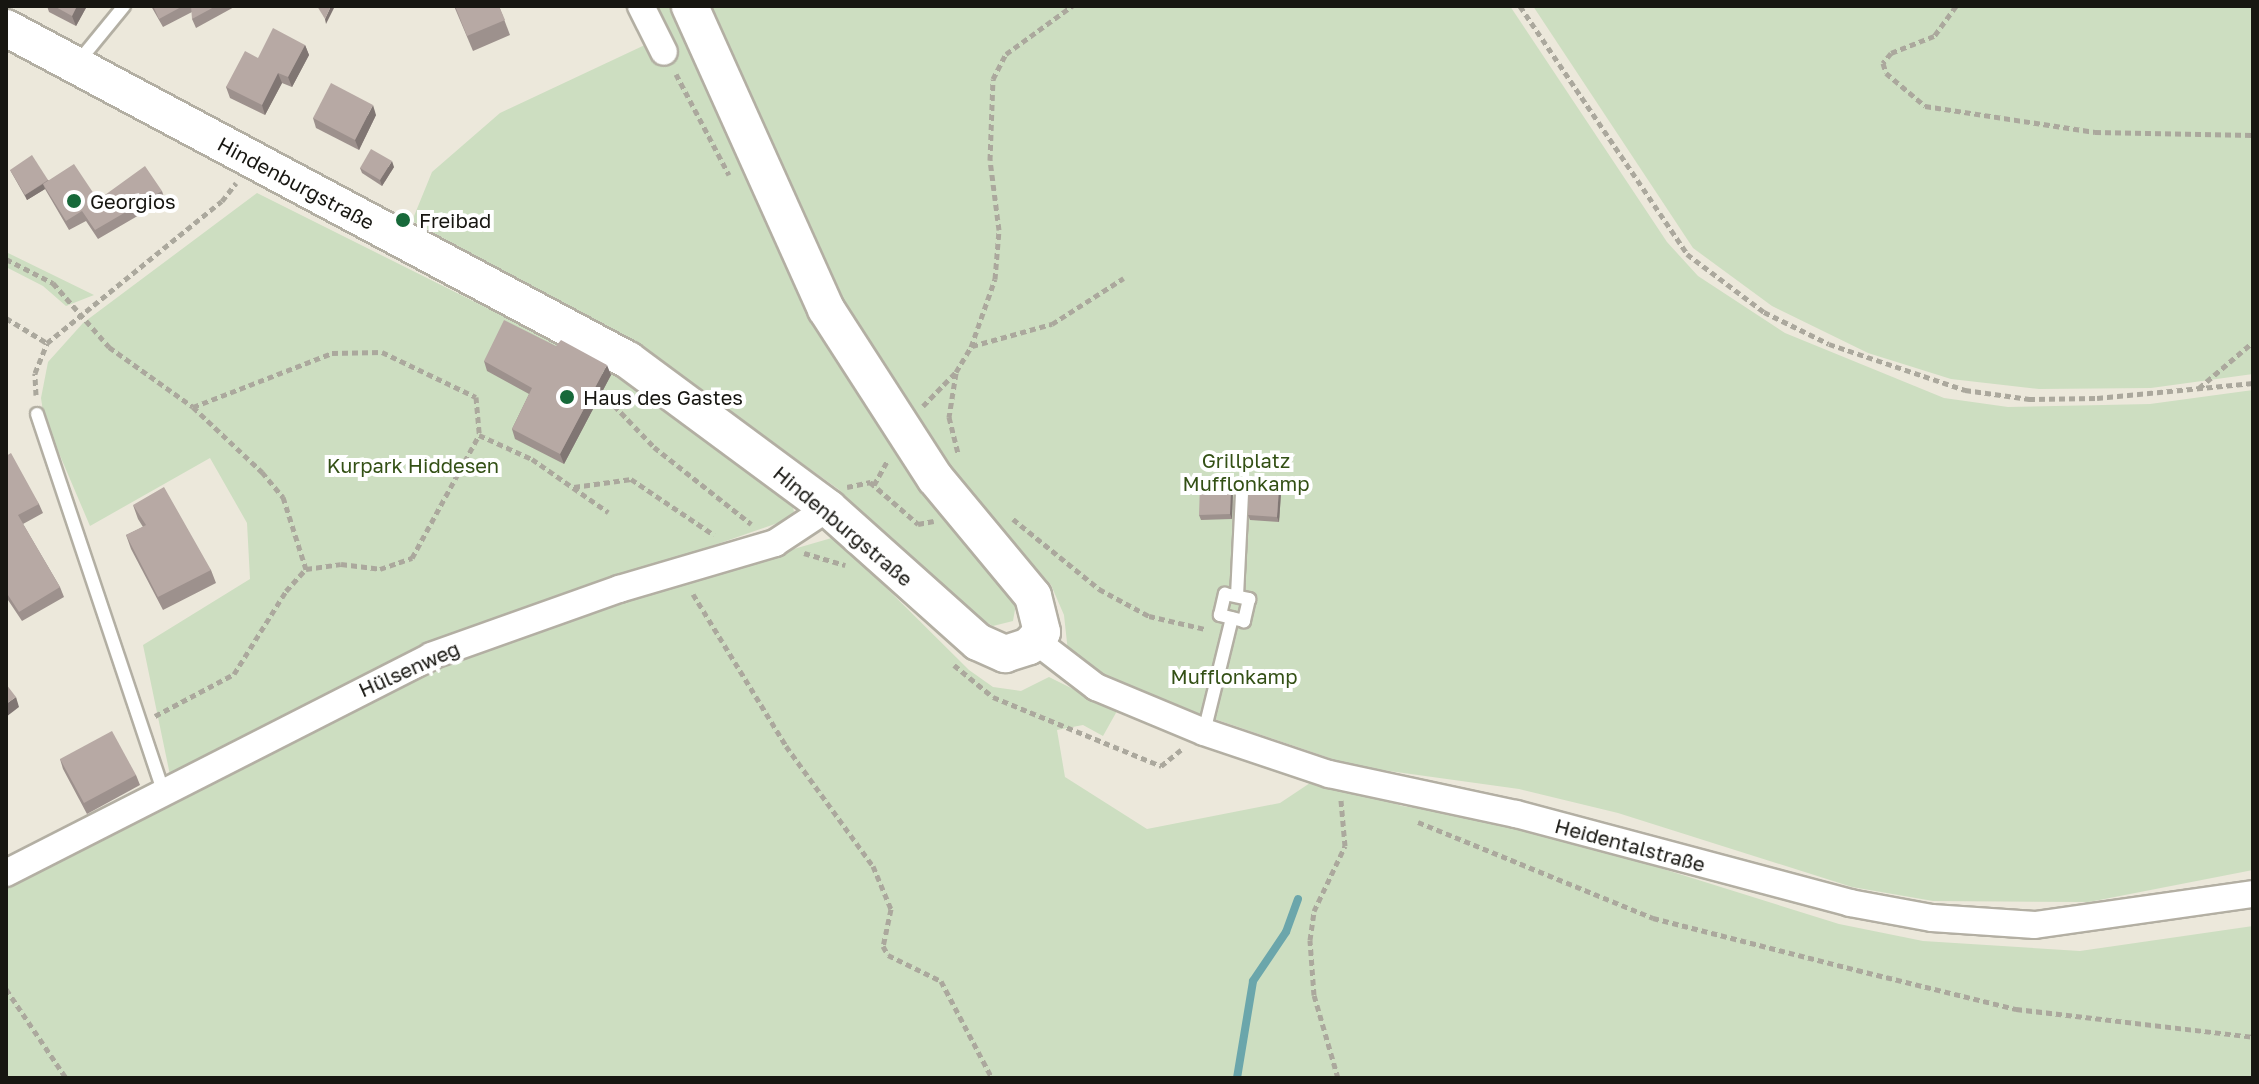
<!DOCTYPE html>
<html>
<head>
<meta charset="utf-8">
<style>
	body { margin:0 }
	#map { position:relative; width:2259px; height:1084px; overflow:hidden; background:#ece8db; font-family:"Golos Text",sans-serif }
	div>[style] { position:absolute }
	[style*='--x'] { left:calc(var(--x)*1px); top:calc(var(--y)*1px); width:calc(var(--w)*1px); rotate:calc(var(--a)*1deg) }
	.green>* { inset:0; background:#cddec1 }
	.stream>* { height:8px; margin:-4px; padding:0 4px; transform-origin:4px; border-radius:4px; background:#6ba6ab }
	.path>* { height:5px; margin-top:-2.5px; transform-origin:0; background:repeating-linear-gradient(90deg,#aba89d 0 6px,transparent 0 10px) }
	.roads { filter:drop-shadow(2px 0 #b3afa3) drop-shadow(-2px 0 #b3afa3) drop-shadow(0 2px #b3afa3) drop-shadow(0 -2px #b3afa3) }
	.service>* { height:12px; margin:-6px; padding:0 6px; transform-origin:6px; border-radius:6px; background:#fff }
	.minor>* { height:26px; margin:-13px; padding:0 13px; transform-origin:13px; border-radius:13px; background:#fff }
	.secondary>* { height:36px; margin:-18px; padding:0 18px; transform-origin:18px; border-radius:18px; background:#fff }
	.wall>* { inset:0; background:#9d918d }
	.shaded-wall>* { inset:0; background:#807673 }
	.building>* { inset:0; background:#b7a9a4 }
	.dots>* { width:22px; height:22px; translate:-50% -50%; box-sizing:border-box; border:4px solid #fff; border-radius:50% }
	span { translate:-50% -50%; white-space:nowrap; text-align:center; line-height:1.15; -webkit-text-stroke:8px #fff; paint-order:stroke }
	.street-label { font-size:20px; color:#171611 }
	.poi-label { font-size:20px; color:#171611 }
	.left { translate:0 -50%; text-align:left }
	.park-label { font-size:20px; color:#335015 }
	.frame { position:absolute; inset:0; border:8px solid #171611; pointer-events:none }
</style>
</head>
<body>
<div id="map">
	<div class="green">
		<i style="clip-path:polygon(648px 6px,676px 6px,768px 218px,1017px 598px,1013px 621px,993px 626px,973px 615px,838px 489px,638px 345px,412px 221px,432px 172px,500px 113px,664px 36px)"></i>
		<i style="clip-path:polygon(709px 6px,1510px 6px,1667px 242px,1698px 276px,1785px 333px,1944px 398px,2008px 407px,2150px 404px,2253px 390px,2253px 870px,2089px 902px,1933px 901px,1852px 887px,1618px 813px,1519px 789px,1353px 766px,1129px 690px,1101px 675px,1068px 652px,1064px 615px,1051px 585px,950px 472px,840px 305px)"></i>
		<i style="clip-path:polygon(1533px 6px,2253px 6px,2253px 374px,2151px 388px,2039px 389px,1951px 379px,1868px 353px,1772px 306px,1693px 248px)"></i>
		<i style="clip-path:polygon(257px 193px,607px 368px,793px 507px,795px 517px,423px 647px,170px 775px,143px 645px,250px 579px,247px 523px,210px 458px,90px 526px,44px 418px,41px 398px,48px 362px,83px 323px)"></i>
		<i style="clip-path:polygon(6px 252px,94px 295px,66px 306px,43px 286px,6px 267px)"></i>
		<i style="clip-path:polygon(835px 537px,969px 670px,993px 687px,1021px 691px,1049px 677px,1117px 711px,1103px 736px,1083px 725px,1057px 730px,1065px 777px,1147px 829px,1280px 803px,1319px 777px,1402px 806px,1513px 822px,1839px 924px,1923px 941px,2080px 951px,2253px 926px,2253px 1078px,6px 1078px,6px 884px,301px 731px,446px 665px,622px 599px)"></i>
	</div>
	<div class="stream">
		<i style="--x:1237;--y:1078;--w:98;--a:-80.6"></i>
		<i style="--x:1253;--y:981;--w:59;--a:-56"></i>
		<i style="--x:1286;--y:932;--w:35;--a:-70"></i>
	</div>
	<div class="path">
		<i style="--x:1520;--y:6;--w:299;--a:56"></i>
		<i style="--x:1687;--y:254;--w:96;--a:37"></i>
		<i style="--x:1764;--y:312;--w:72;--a:26.2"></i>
		<i style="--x:1829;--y:344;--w:144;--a:18.7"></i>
		<i style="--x:1965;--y:390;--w:65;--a:8"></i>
		<i style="--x:2029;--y:399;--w:68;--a:-0.8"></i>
		<i style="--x:2097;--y:398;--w:157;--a:-5.5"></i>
		<i style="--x:1956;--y:6;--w:37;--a:126"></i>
		<i style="--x:1934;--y:36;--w:46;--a:158.4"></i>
		<i style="--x:1891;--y:53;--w:13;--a:129"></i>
		<i style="--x:1883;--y:63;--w:10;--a:73"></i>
		<i style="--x:1886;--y:73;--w:51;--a:40.2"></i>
		<i style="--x:1925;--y:106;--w:172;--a:8.7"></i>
		<i style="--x:2095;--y:132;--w:158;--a:1.1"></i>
		<i style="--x:676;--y:74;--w:114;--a:62.3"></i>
		<i style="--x:6;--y:259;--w:53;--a:27.1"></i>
		<i style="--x:53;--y:283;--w:85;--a:48.8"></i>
		<i style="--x:109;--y:347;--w:103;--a:35.5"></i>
		<i style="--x:193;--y:407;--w:95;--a:43.3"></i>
		<i style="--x:262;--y:472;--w:33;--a:50"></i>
		<i style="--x:283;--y:497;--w:76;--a:72.3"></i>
		<i style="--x:306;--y:569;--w:35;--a:-8"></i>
		<i style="--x:341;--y:564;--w:39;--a:7"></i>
		<i style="--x:380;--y:569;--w:34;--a:-19"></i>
		<i style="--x:412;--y:558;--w:140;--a:-61.4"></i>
		<i style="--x:479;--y:435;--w:58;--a:24.4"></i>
		<i style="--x:532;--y:459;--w:93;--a:34.9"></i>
		<i style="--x:6;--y:318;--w:48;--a:31.4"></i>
		<i style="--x:972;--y:346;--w:83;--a:-15.4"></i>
		<i style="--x:1052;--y:324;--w:85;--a:-32.6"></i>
		<i style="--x:956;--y:373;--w:45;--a:99"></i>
		<i style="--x:949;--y:417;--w:37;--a:76"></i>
		<i style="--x:2199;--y:388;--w:71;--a:-40.4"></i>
		<i style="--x:36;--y:395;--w:22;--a:-93"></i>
		<i style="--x:35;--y:373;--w:32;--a:-68"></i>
		<i style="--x:47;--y:343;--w:225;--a:-39.1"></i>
		<i style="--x:222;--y:201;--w:23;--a:-52"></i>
		<i style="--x:607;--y:398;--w:68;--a:46.2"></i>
		<i style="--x:654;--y:447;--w:124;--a:38.4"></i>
		<i style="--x:923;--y:406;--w:47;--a:-45.9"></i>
		<i style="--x:956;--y:372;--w:29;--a:-59"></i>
		<i style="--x:971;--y:347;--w:72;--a:-70.6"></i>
		<i style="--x:995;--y:279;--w:49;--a:-85.3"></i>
		<i style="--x:999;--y:230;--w:71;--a:-97.3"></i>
		<i style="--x:990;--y:160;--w:81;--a:-87.9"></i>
		<i style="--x:993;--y:79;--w:28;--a:-63"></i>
		<i style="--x:1006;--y:54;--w:82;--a:-36"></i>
		<i style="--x:193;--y:407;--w:149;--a:-21.2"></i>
		<i style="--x:332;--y:353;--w:50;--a:-1.1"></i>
		<i style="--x:382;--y:352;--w:104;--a:25.6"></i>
		<i style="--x:476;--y:397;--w:38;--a:85"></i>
		<i style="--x:874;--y:485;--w:29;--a:-61"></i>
		<i style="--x:574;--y:487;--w:58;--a:-8"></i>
		<i style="--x:631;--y:479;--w:100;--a:34"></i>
		<i style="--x:847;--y:487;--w:24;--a:-12"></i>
		<i style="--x:870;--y:482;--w:64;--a:41.2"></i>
		<i style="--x:918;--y:524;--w:16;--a:-11"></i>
		<i style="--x:1013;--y:519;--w:111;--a:39.1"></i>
		<i style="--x:1099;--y:589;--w:57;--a:28.4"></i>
		<i style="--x:1149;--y:616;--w:57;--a:13.1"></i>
		<i style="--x:804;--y:553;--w:43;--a:16.3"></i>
		<i style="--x:693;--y:594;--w:178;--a:58.5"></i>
		<i style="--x:786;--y:746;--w:148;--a:54.1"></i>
		<i style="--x:873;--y:866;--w:47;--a:67.3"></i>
		<i style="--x:891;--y:909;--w:38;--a:102"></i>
		<i style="--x:883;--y:946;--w:10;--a:61"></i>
		<i style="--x:888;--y:955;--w:59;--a:26.1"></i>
		<i style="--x:941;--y:981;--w:110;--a:62.3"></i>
		<i style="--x:954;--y:665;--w:50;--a:39.4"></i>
		<i style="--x:993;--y:697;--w:182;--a:22.3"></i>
		<i style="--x:1161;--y:766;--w:26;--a:-39"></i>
		<i style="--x:155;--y:716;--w:89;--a:-28"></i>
		<i style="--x:234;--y:674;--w:98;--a:-57.9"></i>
		<i style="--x:286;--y:591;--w:30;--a:-48"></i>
		<i style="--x:1418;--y:822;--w:254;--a:22.2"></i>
		<i style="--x:1653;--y:918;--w:211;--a:14.3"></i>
		<i style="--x:1857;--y:970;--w:164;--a:13.8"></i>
		<i style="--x:2016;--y:1009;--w:239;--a:6.7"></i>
		<i style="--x:6;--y:989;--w:107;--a:56"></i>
		<i style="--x:1338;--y:1078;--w:86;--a:-106.1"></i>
		<i style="--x:1314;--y:995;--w:55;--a:-94.2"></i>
		<i style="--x:1310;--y:940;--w:29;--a:-82"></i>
		<i style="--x:1314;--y:911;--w:72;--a:-64.5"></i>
		<i style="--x:1345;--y:846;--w:46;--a:-95"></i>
	</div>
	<div class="roads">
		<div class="service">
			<i style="--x:79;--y:61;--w:71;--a:-50.7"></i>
			<i style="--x:37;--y:414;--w:397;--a:71.5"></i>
			<i style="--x:1225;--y:594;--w:25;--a:12"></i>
			<i style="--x:1249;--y:599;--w:23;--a:103"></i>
			<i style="--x:1244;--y:621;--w:25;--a:-166"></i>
			<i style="--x:1220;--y:615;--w:22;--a:-77"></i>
			<i style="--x:1237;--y:596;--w:104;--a:-87.2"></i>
			<i style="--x:1204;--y:732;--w:117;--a:-76.2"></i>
		</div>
		<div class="minor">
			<i style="--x:641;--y:6;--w:51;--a:63.4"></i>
			<i style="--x:1036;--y:641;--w:76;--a:37.5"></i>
			<i style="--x:1096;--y:687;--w:117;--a:22.6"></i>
			<i style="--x:1204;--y:732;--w:132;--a:18.6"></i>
			<i style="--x:1329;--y:774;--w:191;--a:12.1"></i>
			<i style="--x:1516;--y:814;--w:346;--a:14.9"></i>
			<i style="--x:1850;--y:903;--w:83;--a:10.4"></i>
			<i style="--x:1932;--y:918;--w:103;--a:3.9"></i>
			<i style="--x:2035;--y:925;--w:220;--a:-8.1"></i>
			<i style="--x:6;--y:873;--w:477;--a:-27"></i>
			<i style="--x:431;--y:656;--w:200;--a:-19.6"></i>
			<i style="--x:619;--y:589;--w:163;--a:-16.4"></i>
			<i style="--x:775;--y:543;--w:64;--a:-33.4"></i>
		</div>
		<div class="secondary">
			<i style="--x:6;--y:28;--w:705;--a:28.09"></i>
			<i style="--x:628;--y:360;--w:249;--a:36.5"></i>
			<i style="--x:828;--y:508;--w:201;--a:41.8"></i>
			<i style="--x:978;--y:642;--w:30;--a:24"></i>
			<i style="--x:1005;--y:654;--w:25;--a:-18"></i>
			<i style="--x:1029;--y:646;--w:19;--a:-47"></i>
			<i style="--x:1042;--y:632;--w:37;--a:-104"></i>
			<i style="--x:1033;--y:596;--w:153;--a:-129.7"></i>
			<i style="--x:935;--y:478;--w:201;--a:-122.8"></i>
			<i style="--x:826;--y:309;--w:332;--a:-114.2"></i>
		</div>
	</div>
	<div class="wall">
		<i style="clip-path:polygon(47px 6px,87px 6px,76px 26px,49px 12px)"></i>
		<i style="clip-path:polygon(151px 6px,236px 6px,196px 28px,192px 19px,192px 12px,163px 27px)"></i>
		<i style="clip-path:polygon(454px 6px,499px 6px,510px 35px,473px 51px)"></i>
		<i style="clip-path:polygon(305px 45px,309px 55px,292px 87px,282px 83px,265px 115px,230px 98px,226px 87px,258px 58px)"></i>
		<i style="clip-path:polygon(376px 115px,359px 150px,316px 128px,313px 118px)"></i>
		<i style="clip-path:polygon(394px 167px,382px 186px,362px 173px,360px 168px)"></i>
		<i style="clip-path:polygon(10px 170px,48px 180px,98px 200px,162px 191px,165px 200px,98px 239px,86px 221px,69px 230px,45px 189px,27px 200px)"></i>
		<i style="clip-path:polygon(484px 361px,611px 375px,564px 464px,515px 439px,512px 429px,529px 394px,487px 371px)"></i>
		<i style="clip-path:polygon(6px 456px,39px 504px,43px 513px,23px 524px,60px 587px,64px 597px,22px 621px,6px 597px)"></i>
		<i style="clip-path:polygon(1279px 488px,1281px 493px,1279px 522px,1250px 520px,1248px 515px)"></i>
		<i style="clip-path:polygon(1233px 490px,1232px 519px,1201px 520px,1199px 515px)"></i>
		<i style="clip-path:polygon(133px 505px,211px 570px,216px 583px,163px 610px,131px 549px,126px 535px,143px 527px,138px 519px)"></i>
		<i style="clip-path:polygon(60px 759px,136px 775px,140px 785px,87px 814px,63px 769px)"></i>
	</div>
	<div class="shaded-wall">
		<i style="clip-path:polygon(77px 6px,87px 6px,76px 26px,72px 16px)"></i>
		<i style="clip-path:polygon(331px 6px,335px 6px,326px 24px,325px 19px)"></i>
		<i style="clip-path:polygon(305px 45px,309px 55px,292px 87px,288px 77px)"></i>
		<i style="clip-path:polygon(278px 73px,282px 83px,265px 115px,262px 105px)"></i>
		<i style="clip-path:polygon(373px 105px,376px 115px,359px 150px,355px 140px)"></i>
		<i style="clip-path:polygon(392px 161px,394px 167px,382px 186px,380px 180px)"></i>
		<i style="clip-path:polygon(43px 184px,45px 189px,27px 200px,25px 195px)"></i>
		<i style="clip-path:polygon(607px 365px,611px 375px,564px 464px,560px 454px)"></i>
		<i style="clip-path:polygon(1231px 485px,1233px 490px,1232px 519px,1230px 514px)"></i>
		<i style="clip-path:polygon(1279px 488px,1281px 493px,1279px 522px,1277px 517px)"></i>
		<i style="clip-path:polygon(16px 697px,19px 707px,6px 717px,6px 704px)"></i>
	</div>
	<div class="building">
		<i style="clip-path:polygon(54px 6px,77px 6px,72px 16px)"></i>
		<i style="clip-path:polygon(153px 6px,183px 6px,159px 19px)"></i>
		<i style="clip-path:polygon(191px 6px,216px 6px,192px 19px)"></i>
		<i style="clip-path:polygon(317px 6px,331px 6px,325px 19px)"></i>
		<i style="clip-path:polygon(455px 6px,499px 6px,505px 20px,467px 36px)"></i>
		<i style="clip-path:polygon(273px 28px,305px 45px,288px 77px,278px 73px,262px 105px,226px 87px,245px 51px,258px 58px)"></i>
		<i style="clip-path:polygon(331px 83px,373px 105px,355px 140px,313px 118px)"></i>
		<i style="clip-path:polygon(371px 149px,392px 161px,380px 180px,360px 168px)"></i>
		<i style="clip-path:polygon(32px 155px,48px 180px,25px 195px,10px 170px)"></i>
		<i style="clip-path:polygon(74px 164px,98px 200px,145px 166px,162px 191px,95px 230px,82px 211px,66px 221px,43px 184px)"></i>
		<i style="clip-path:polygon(504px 320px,556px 346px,561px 340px,607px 365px,560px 454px,512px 429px,532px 388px,484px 361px)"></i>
		<i style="clip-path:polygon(11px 453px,39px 504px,18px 515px,60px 587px,19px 612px,6px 592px,6px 456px)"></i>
		<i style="clip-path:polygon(1200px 484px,1231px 485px,1230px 514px,1199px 515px)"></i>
		<i style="clip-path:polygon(1249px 486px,1279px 488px,1277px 517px,1248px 515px)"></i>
		<i style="clip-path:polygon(164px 487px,211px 570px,158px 597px,126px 535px,146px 525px,133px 505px)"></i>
		<i style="clip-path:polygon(6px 684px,16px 697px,6px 704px)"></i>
		<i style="clip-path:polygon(112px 731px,136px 775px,84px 803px,60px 759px)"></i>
	</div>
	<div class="dots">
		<i style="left:74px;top:201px;background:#17693a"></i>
		<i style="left:403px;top:220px;background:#17693a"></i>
		<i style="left:567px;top:397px;background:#17693a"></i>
	</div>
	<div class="street-label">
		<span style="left:296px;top:183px;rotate:28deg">Hindenburgstraße</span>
		<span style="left:843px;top:526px;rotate:40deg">Hindenburgstraße</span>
		<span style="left:409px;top:669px;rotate:-24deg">Hülsenweg</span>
		<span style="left:1630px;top:845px;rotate:15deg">Heidentalstraße</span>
	</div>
	<div class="poi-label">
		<span class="left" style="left:90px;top:201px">Georgios</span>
		<span class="left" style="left:419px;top:220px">Freibad</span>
		<span class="left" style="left:583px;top:397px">Haus des Gastes</span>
	</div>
	<div class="park-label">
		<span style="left:1246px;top:472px">Grillplatz<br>Mufflonkamp</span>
		<span style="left:413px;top:465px">Kurpark Hiddesen</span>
		<span style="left:1234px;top:676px">Mufflonkamp</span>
	</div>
	<div class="frame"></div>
</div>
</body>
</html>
